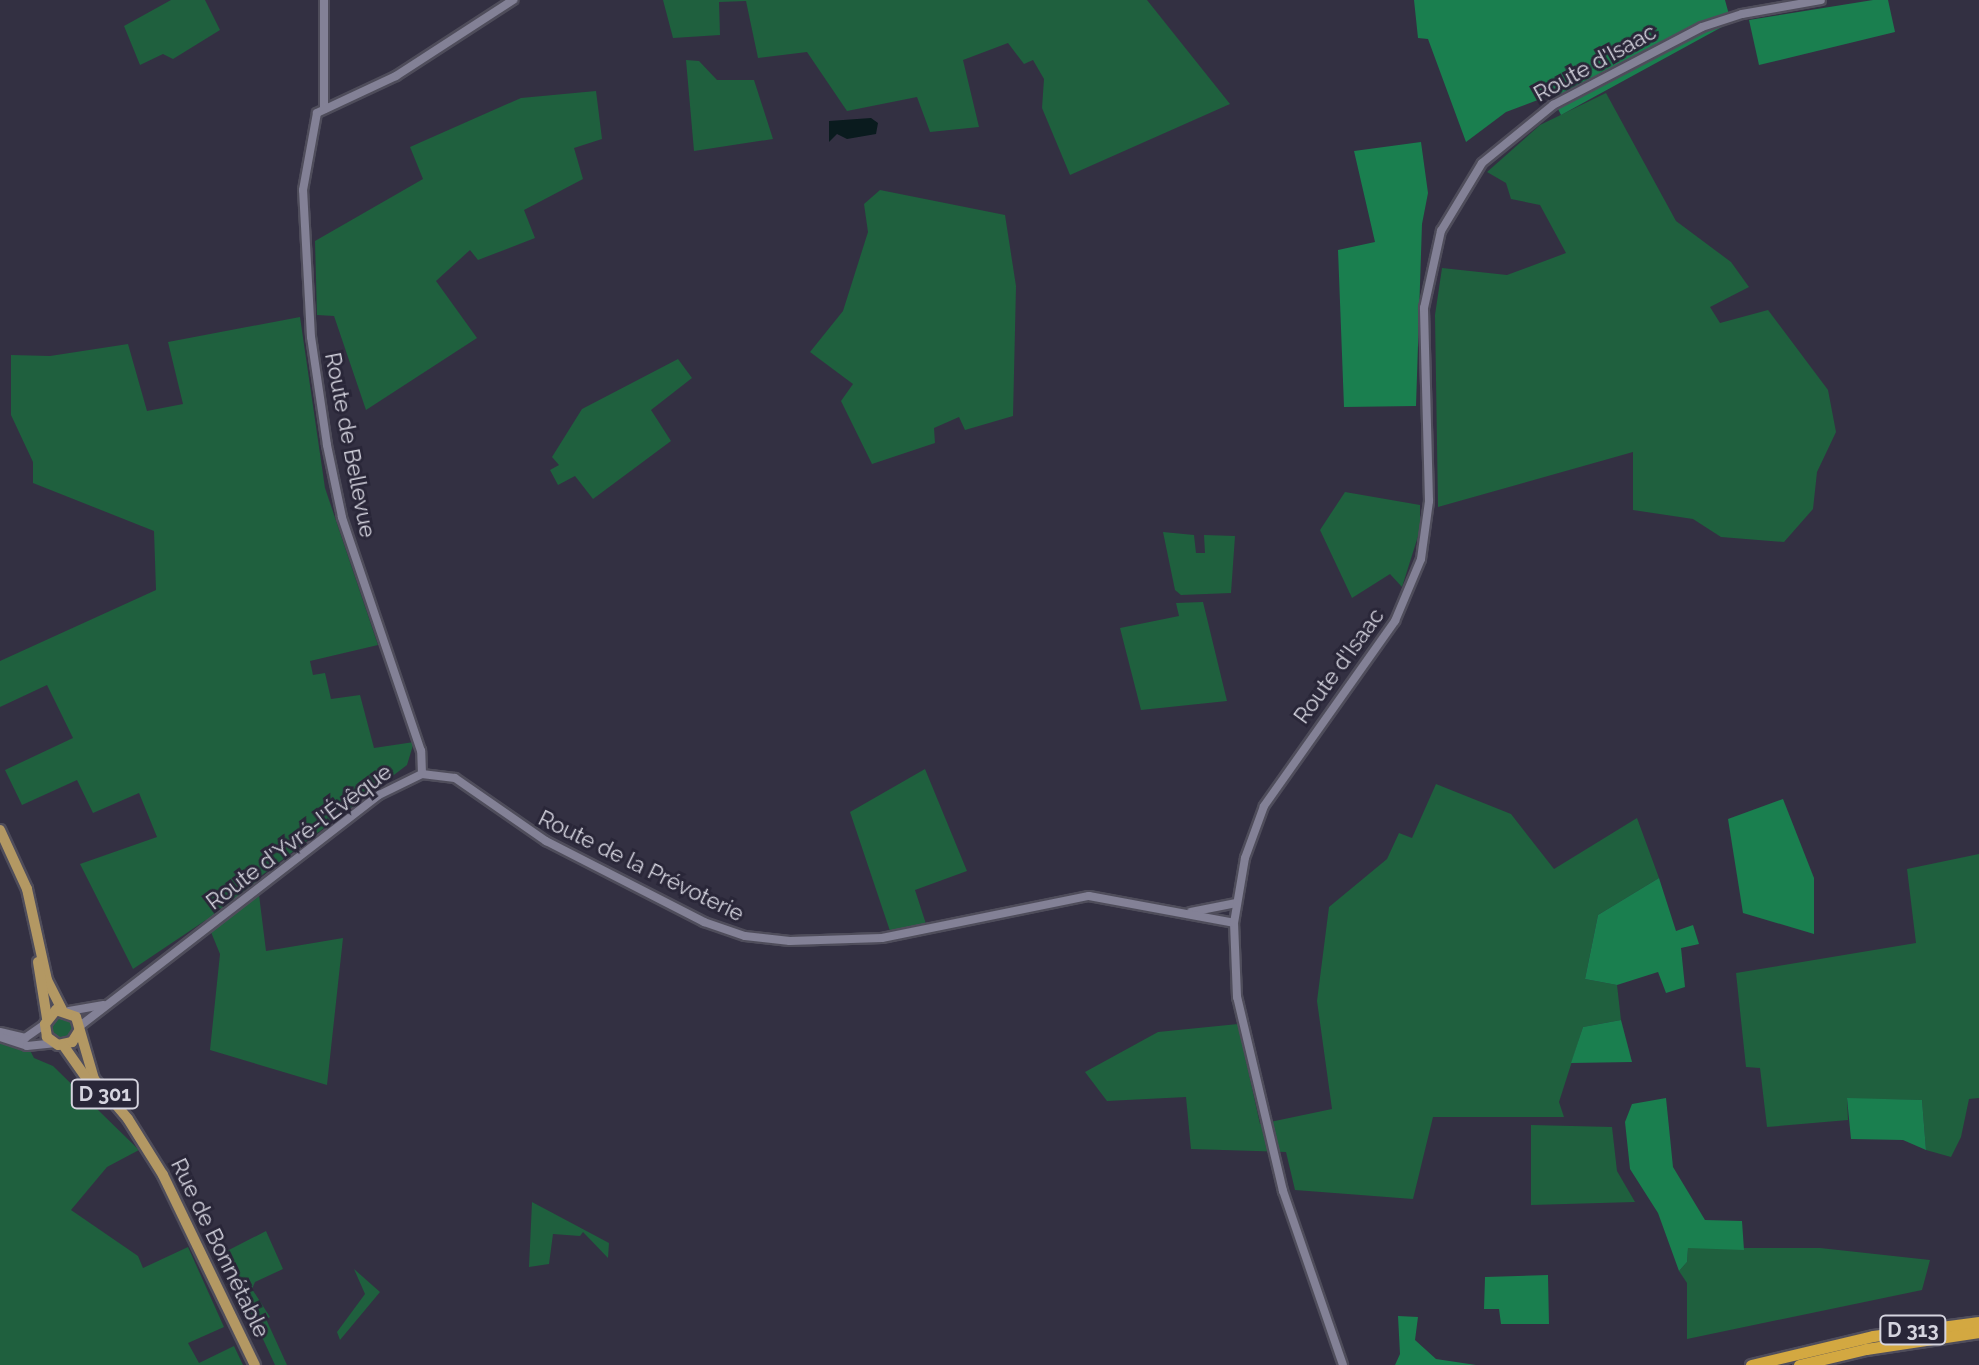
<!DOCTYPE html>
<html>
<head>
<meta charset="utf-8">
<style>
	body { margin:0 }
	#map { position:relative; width:1979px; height:1365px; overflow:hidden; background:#333042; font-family:Raleway,sans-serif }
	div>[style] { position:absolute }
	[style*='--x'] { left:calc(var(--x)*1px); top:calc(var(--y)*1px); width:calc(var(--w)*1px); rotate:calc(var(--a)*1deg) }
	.green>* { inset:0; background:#1f603e }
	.forest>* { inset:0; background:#1a7f4f }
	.water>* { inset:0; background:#0a1b1e }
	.roads { filter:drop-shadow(2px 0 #4f4d5b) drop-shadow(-2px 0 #4f4d5b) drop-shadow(0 2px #4f4d5b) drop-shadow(0 -2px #4f4d5b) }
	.minor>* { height:8px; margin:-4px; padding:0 4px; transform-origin:4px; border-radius:4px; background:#838196 }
	.major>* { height:10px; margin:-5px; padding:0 5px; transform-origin:5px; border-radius:5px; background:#b39863 }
	.highway>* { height:11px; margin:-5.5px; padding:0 5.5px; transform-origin:5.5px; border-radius:5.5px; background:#d3a841 }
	span { translate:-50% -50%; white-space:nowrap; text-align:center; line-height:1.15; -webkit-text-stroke:6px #292638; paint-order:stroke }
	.shield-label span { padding:2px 6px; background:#292638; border:2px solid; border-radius:6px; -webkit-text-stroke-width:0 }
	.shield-label { font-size:20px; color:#d5d4df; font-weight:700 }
	.street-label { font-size:22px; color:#d5d4df }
</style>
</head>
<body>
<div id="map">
	<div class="green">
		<i style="clip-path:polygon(171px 0,205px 0,220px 30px,173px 59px,163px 54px,140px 65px,124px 26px)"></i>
		<i style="clip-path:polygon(663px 0,1147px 0,1230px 104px,1070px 175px,1042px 108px,1044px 79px,1033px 60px,1024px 64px,1008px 43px,963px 60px,979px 127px,930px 132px,917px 97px,847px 111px,807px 52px,758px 58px,746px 1px,719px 2px,720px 35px,673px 38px)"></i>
		<i style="clip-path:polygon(686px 60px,699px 61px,717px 80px,754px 80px,773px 139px,694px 151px)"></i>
		<i style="clip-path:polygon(596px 91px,602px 139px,574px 148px,583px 179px,524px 210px,535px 238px,478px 260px,470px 250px,436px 281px,477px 338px,366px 410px,334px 316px,317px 315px,315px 241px,423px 179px,410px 147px,521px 98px)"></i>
		<i style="clip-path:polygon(1606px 93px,1676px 221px,1731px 262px,1749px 287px,1710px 307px,1720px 323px,1768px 310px,1828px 390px,1836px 432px,1817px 472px,1813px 509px,1784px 542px,1721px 537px,1693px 519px,1633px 510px,1633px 452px,1438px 507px,1435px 315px,1442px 268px,1507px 275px,1566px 253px,1540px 205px,1511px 199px,1506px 183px,1487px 172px,1540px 125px)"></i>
		<i style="clip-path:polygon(880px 190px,1005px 215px,1016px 286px,1013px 416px,965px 430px,959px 417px,934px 428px,935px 443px,872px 464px,841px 401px,853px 384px,810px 352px,843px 311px,868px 232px,864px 204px)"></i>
		<i style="clip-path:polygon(300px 317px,325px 488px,378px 645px,310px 661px,313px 675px,325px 673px,331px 699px,360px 695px,374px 748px,414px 742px,407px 765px,257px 879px,266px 951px,343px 938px,327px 1085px,210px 1050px,220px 954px,206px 920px,133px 969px,80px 864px,157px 837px,139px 793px,93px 813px,77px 780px,22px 805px,5px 770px,73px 738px,47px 685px,0 707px,0 661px,156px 590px,154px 531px,33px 483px,33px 462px,11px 415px,11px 355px,50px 356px,128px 344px,147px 411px,183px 404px,168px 342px)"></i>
		<i style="clip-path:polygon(678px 359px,692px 378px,651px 410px,671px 441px,593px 499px,575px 476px,558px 485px,550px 470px,559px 465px,552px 457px,582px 409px)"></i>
		<i style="clip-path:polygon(1345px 492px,1420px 505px,1420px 530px,1402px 587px,1390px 574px,1352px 598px,1320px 530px)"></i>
		<i style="clip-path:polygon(1163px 532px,1194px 535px,1196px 553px,1205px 553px,1204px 535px,1235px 536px,1231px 593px,1181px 595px,1175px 590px)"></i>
		<i style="clip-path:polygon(1203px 602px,1227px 701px,1141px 710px,1120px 628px,1179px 616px,1176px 603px)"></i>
		<i style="clip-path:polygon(925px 769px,967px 871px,915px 890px,926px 924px,891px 934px,850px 812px)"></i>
		<i style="clip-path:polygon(1436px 784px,1511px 814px,1554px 869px,1637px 818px,1659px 878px,1598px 915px,1585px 979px,1617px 985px,1621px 1020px,1583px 1027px,1559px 1102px,1564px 1117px,1433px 1117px,1413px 1199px,1295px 1190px,1286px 1152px,1191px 1149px,1186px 1097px,1107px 1101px,1085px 1072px,1158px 1032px,1238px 1024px,1260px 1124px,1332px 1109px,1317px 1001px,1329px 907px,1387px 859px,1399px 833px,1412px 838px)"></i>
		<i style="clip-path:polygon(1979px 854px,1979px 1098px,1969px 1099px,1961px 1137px,1951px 1157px,1926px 1150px,1922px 1100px,1847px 1099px,1848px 1120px,1767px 1127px,1760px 1068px,1746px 1067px,1736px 973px,1916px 943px,1907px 869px)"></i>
		<i style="clip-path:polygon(54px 1015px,73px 1017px,75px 1035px,63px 1042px,51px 1037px,48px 1023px)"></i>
		<i style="clip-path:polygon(0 1029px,22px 1035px,34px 1058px,53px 1066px,139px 1150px,107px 1167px,71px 1210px,138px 1256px,143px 1268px,188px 1247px,224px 1327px,188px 1343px,199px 1363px,234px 1346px,243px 1365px,0 1365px)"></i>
		<i style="clip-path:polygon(1531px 1125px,1612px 1127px,1617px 1171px,1635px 1202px,1531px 1205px)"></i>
		<i style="clip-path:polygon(532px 1202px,609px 1243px,608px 1258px,583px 1232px,580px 1236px,553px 1234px,549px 1264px,529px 1267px)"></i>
		<i style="clip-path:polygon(266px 1231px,283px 1269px,255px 1282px,252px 1289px,270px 1317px,266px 1319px,287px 1365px,275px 1365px,223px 1253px)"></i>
		<i style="clip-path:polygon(1688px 1248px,1820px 1248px,1930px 1260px,1922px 1290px,1687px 1339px,1687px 1283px,1679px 1271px,1687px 1262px)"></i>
		<i style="clip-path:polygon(354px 1269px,380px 1292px,340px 1340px,337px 1332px,365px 1294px)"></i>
	</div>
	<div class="forest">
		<i style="clip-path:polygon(1414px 0,1725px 0,1731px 22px,1561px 115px,1551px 95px,1506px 112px,1466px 142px,1428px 39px,1418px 38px)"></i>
		<i style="clip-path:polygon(1873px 0,1888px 0,1895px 32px,1759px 65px,1749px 20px)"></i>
		<i style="clip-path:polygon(1421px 142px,1428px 193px,1422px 224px,1416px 406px,1344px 407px,1338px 250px,1375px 242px,1354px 151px)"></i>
		<i style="clip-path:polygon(1783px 799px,1814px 878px,1814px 934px,1743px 913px,1728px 819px)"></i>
		<i style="clip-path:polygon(1659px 878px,1676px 931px,1693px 925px,1699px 944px,1681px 948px,1685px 987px,1666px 993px,1658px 972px,1617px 985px,1585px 979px,1598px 915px)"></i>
		<i style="clip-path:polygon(1621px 1020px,1632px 1062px,1571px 1063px,1583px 1027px)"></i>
		<i style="clip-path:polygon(1666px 1098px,1673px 1167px,1705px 1220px,1742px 1221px,1744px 1250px,1688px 1248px,1687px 1262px,1679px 1271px,1658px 1213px,1630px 1169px,1625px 1122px,1632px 1104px)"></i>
		<i style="clip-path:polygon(1847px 1098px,1922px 1100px,1926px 1150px,1903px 1140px,1851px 1139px)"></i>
		<i style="clip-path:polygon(1548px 1275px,1549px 1324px,1501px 1324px,1499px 1309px,1484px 1309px,1485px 1277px)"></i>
		<i style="clip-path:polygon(1398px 1316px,1418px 1317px,1415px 1340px,1436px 1359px,1476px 1365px,1395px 1365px,1400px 1354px)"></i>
	</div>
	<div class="water">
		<i style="clip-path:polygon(871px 118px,878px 123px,876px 134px,847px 139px,837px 134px,829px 142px,829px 121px)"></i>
	</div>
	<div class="roads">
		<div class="minor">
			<i style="--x:324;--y:0;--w:109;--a:90"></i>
			<i style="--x:422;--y:774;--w:23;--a:-92"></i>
			<i style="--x:421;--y:751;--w:247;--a:-108.7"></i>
			<i style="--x:342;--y:517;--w:74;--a:-101.8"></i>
			<i style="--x:327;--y:445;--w:109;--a:-98.4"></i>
			<i style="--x:311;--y:337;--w:147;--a:-93.1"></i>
			<i style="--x:303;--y:190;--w:78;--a:-79.7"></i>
			<i style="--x:317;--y:113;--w:87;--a:-25.1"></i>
			<i style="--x:396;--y:76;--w:140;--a:-33"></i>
			<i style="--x:1191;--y:912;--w:46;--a:-11.3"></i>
			<i style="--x:69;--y:1011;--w:35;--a:-10"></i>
			<i style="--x:80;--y:1026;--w:378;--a:-37.7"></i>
			<i style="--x:379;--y:795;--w:48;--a:-26"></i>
			<i style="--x:422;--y:774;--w:33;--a:7"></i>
			<i style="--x:455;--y:778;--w:111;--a:34.7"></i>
			<i style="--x:546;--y:841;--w:178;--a:27.1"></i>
			<i style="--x:704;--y:922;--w:43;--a:18.9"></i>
			<i style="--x:745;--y:936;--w:45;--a:6.3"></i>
			<i style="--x:790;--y:941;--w:92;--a:-1.9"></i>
			<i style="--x:882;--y:938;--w:211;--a:-11.5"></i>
			<i style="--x:1089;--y:896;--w:147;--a:10.5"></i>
			<i style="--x:0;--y:1032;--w:26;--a:13"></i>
			<i style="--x:25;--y:1038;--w:24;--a:-35"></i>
			<i style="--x:0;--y:1037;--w:28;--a:18"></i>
			<i style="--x:27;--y:1046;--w:27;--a:-6"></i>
			<i style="--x:1343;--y:1365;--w:184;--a:-109"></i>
			<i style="--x:1283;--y:1191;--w:199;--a:-103.3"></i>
			<i style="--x:1237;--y:997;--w:74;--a:-92.3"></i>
			<i style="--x:1234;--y:923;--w:66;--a:-80.4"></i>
			<i style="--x:1245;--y:858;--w:55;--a:-69.9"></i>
			<i style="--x:1264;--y:806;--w:227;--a:-54.7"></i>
			<i style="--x:1395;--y:621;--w:67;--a:-67.2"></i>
			<i style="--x:1421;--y:559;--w:59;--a:-82.1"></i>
			<i style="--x:1429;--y:501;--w:193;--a:-91.5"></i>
			<i style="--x:1424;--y:308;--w:79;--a:-77.6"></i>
			<i style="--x:1441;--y:231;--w:79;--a:-58.9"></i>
			<i style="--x:1482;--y:163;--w:92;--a:-39.2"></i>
			<i style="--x:1553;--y:105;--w:168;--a:-27.6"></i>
			<i style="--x:1702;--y:27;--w:42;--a:-18"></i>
			<i style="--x:1742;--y:14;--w:80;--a:-10"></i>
		</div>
		<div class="major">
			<i style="--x:0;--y:830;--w:65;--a:65.4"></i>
			<i style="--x:27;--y:889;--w:93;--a:77.6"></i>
			<i style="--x:47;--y:980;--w:33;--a:63"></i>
			<i style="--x:38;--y:962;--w:57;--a:80.9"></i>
			<i style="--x:79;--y:1031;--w:13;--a:122"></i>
			<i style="--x:72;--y:1042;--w:14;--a:168"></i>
			<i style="--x:58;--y:1045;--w:14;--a:-144"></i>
			<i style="--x:47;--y:1037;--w:13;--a:-99"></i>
			<i style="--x:45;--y:1024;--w:18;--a:-52"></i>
			<i style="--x:56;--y:1010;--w:21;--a:19"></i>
			<i style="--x:76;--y:1017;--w:65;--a:73.8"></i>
			<i style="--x:94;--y:1079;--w:52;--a:49.6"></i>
			<i style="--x:128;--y:1119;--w:66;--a:58"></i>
			<i style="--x:163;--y:1175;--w:211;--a:64.2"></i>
			<i style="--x:63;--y:1045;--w:66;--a:54.9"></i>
		</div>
		<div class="highway">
			<i style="--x:1751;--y:1365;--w:125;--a:-13.4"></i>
			<i style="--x:1873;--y:1336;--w:107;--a:-7.5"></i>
			<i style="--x:1799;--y:1365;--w:69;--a:-13.4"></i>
			<i style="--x:1866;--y:1349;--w:114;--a:-8.6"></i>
		</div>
	</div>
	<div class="shield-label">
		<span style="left:105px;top:1094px">D 301</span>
		<span style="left:1913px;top:1330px">D 313</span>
	</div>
	<div class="street-label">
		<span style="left:1595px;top:63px;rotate:-29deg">Route d'Isaac</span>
		<span style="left:350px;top:445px;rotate:79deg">Route de Bellevue</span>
		<span style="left:1339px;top:666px;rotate:-54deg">Route d'Isaac</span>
		<span style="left:299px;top:837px;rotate:-37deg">Route d'Yvré-l'Évêque</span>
		<span style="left:641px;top:866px;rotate:26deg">Route de la Prévoterie</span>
		<span style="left:220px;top:1248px;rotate:64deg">Rue de Bonnétable</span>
	</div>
</div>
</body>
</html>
